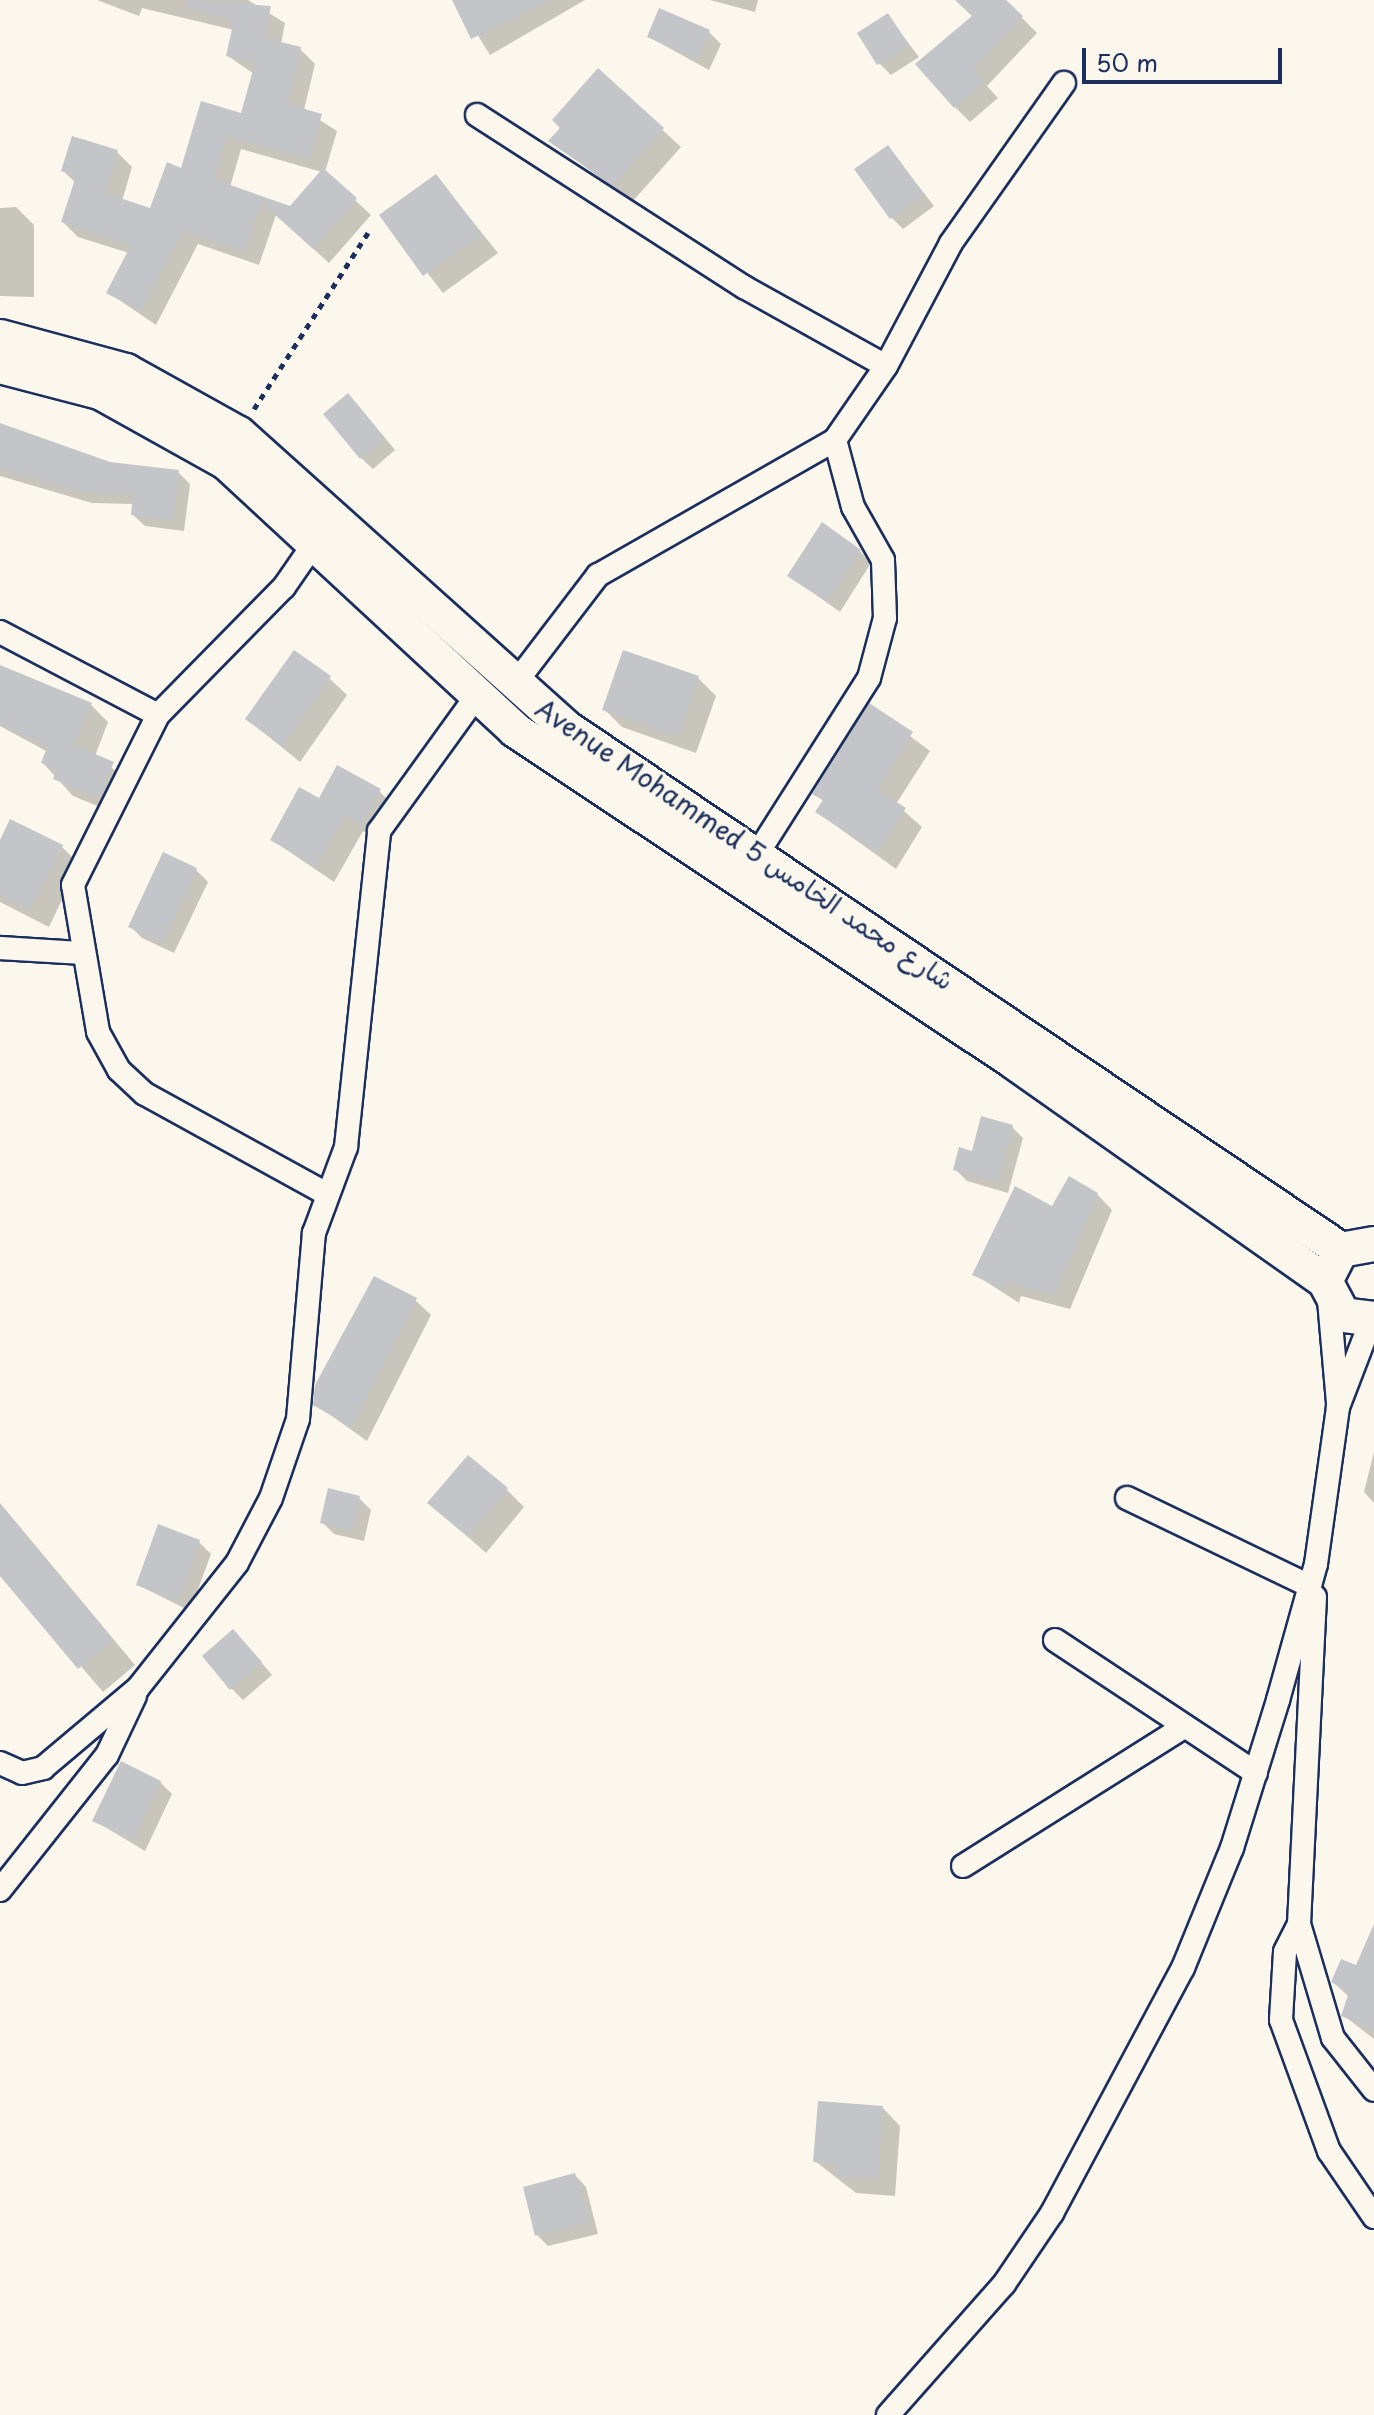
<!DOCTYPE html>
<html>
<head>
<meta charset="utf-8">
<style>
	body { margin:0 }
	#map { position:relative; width:1374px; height:2415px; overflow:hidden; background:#fbf7ec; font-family:"Playpen Sans","Playpen Sans Arabic",sans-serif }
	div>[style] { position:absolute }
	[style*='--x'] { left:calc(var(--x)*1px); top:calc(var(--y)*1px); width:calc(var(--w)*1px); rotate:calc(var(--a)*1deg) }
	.shadow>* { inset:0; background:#0003 }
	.building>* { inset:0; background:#c3c5c9 }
	.path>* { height:5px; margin-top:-2.5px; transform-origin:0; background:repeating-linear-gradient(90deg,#1b2f5e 0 6px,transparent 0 12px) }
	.roads { filter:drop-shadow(2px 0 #1b2f5e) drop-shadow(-2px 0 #1b2f5e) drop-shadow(0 2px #1b2f5e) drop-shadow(0 -2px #1b2f5e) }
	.street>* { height:22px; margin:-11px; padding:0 11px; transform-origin:11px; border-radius:11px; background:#fbf7ec }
	.primary>* { height:34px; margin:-17px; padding:0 17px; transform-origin:17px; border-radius:17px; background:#fbf7ec }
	span { translate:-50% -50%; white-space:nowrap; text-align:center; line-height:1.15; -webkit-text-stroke:6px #fbf7ec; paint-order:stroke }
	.street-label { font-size:26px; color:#1b2f5e }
	.scale { position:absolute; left:1082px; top:48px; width:200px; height:36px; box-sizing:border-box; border:4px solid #1b2f5e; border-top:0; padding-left:10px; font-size:24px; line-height:28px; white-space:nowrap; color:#1b2f5e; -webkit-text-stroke:6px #fbf7ec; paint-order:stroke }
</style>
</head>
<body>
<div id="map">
	<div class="shadow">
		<i style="clip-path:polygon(evenodd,97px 0,248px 0,285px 23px,281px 44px,300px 49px,315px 64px,304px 110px,337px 131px,325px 172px,371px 215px,329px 263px,276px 215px,259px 265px,198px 244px,156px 325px,109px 293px,129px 253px,78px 237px,63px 222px,76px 183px,63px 171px,117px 152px,132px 167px,122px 201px,151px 210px,242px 115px,254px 74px,228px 56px,234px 30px,142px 8px,139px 16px,97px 0,241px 149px,322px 172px,291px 208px,230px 187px,241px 149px)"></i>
		<i style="clip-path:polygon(456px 0,585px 0,490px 55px)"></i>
		<i style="clip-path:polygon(710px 0,758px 0,755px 12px)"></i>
		<i style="clip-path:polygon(957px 0,1004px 0,1037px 33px,987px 86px,998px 98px,970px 122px,955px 107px,974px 16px)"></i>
		<i style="clip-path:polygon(888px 16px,919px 57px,891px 75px,879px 63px)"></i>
		<i style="clip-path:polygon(709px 32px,721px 44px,709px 70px,649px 37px)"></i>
		<i style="clip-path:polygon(598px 71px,681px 147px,632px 202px,551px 141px)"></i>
		<i style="clip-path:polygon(888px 147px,934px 206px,903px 229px,891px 217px)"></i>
		<i style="clip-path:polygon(436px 176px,498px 253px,443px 293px,382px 215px)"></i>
		<i style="clip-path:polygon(16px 207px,34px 225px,34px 297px,0 296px,0 208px)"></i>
		<i style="clip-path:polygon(359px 407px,395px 450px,373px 469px,361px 458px)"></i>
		<i style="clip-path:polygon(0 428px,110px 464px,178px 472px,190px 484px,184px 531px,145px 526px,133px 515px,134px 504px,92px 503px,0 476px)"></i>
		<i style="clip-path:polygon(860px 551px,871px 563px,840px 612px,790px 576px)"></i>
		<i style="clip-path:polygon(0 667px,90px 704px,108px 722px,95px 756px,130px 781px,117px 814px,73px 796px,43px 763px,48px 752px,0 726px)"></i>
		<i style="clip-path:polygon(329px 678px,347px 695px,300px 762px,247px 719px)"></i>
		<i style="clip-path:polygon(698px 678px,716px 696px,696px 753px,622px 727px,604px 709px)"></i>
		<i style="clip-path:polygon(870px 706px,930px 751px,896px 804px,922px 827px,896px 869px,817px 812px,824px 802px,815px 793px)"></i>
		<i style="clip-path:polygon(379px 791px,397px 809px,380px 841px,363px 831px,334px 882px,272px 840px,320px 800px)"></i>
		<i style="clip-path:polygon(0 844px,62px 847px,79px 864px,49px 927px,0 902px)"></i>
		<i style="clip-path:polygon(196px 870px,208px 882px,174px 953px,142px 938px,130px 926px)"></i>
		<i style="clip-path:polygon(1012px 1127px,1023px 1138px,1008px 1193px,967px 1181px,955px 1169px)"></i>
		<i style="clip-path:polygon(1097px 1194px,1112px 1210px,1070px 1309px,1021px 1296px,1019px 1303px,974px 1274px,1053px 1209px)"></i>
		<i style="clip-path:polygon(415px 1300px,431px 1315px,367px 1441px,315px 1404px)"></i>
		<i style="clip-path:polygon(1374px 1452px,1374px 1503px,1364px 1492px)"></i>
		<i style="clip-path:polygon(507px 1490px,524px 1507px,486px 1553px,430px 1503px)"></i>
		<i style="clip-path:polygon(359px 1498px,371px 1510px,364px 1541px,334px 1534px,322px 1522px)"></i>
		<i style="clip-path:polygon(0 1503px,135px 1665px,103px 1692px,0 1572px)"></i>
		<i style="clip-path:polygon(199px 1542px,211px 1554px,190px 1611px,138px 1585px)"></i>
		<i style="clip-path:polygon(245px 1643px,272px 1675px,243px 1700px,231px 1688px)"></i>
		<i style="clip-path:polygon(160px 1782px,172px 1794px,145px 1851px,95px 1821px)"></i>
		<i style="clip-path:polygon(1374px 1960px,1374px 2039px,1343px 2015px,1349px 1997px,1333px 1982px)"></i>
		<i style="clip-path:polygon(883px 2108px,900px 2126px,895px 2196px,856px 2193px,815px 2161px)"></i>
		<i style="clip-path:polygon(575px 2175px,586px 2187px,598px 2234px,548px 2246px,537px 2235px)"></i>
	</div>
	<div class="building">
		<i style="clip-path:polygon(188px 0,271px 6px,264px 38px,301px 47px,288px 104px,322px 114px,309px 159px,226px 136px,213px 179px,290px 206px,323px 168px,357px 198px,313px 249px,261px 202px,244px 251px,183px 230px,140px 311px,106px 293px,131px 245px,61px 222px,76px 176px,61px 171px,72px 136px,118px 150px,105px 193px,150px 208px,167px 162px,181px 168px,201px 101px,241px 113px,255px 63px,226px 56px,234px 20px,187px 8px)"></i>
		<i style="clip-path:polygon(452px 0,550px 0,471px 39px)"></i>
		<i style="clip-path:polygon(955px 0,1006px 0,1023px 16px,973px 69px,984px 82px,954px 108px,915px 64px,972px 16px)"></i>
		<i style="clip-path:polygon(659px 8px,710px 30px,698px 59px,647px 37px)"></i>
		<i style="clip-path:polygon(888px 13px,909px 45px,877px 65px,857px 33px)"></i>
		<i style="clip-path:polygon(598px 68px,664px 128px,613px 186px,548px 141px,560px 128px,552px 120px)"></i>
		<i style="clip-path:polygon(888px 145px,924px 194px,890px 219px,854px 169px)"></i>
		<i style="clip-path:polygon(436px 174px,482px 234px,423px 276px,379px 215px)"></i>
		<i style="clip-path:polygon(348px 393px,385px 438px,360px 459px,323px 414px)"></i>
		<i style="clip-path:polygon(0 423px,110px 462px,179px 470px,173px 520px,131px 515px,133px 494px,79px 492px,0 468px)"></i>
		<i style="clip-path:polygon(822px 522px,861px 550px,827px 602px,787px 576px)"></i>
		<i style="clip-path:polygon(294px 650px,331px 676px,282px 746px,245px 719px)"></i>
		<i style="clip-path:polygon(623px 650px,699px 676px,678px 737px,602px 710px)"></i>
		<i style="clip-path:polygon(0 665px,92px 703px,74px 745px,114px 762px,99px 798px,53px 779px,57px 770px,41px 763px,48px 745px,0 725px)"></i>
		<i style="clip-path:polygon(869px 703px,913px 732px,877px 790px,906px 808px,877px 852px,815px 812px,823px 800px,812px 794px)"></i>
		<i style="clip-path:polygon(337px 765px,381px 789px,361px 824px,344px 815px,316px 866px,270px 840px,299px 787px,319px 798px)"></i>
		<i style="clip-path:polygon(10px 819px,63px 845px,30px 910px,0 895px,0 840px)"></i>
		<i style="clip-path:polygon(163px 852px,197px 868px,162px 943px,128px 927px)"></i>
		<i style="clip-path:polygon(981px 1116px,1013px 1125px,997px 1182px,953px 1170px,959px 1147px,972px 1151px)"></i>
		<i style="clip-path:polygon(1069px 1176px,1098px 1193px,1054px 1295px,1006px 1282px,1003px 1289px,972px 1275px,1015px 1186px,1052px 1206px)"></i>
		<i style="clip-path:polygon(374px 1276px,417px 1298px,351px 1427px,313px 1405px,315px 1385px)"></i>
		<i style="clip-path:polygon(468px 1455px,508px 1488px,468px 1537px,427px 1503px)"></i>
		<i style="clip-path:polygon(328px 1488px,360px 1496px,352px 1531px,320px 1523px)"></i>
		<i style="clip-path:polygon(0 1505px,113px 1640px,78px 1669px,0 1576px)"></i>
		<i style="clip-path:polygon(158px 1524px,200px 1540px,178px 1601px,136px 1585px)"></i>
		<i style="clip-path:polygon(233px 1629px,262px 1662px,230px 1690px,202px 1656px)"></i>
		<i style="clip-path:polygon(121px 1761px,161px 1781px,133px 1840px,92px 1821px)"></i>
		<i style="clip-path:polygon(1374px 1924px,1374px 2030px,1341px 2016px,1349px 1992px,1331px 1982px,1341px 1959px,1356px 1965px)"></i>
		<i style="clip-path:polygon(818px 2101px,883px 2106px,878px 2179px,836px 2176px,837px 2164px,813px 2162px)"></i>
		<i style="clip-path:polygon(575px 2173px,588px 2222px,535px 2236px,523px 2187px)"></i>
	</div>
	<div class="path">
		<i style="--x:254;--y:409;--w:210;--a:-57.1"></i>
	</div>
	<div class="roads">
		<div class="street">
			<i style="--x:477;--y:115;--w:318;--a:32.8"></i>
			<i style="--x:744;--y:287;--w:162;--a:29.1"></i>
			<i style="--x:886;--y:366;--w:90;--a:124.6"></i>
			<i style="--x:835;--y:440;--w:273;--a:150.3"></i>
			<i style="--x:598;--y:575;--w:138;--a:127.4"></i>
			<i style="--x:886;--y:366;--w:139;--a:-62.1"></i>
			<i style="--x:951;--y:243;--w:196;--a:-54.8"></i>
			<i style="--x:0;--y:632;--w:178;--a:27.7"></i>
			<i style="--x:158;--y:715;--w:180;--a:-45.5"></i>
			<i style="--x:284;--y:587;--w:51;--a:-55.4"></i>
			<i style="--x:158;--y:715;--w:190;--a:116.6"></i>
			<i style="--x:73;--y:885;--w:149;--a:80.3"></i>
			<i style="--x:98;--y:1032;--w:43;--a:61.1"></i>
			<i style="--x:119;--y:1070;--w:35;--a:43"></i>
			<i style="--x:145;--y:1094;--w:203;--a:28.8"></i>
			<i style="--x:756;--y:856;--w:211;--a:-57.6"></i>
			<i style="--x:869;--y:678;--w:62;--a:-75.1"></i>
			<i style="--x:885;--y:618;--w:58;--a:-92"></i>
			<i style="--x:883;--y:560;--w:61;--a:-119.5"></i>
			<i style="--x:853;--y:507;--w:69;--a:-105"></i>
			<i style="--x:0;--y:948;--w:81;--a:3.5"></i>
			<i style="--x:1329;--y:1300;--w:102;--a:85"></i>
			<i style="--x:1127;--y:1498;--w:203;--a:25.7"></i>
			<i style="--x:1315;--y:1597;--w:327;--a:92.8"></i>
			<i style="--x:1299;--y:1924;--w:31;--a:117"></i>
			<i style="--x:1285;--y:1952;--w:68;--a:93.4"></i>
			<i style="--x:1281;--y:2020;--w:140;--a:69.9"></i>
			<i style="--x:1329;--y:2151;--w:80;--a:55.7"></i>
			<i style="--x:1055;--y:1640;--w:241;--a:33.5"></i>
			<i style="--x:0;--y:1763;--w:24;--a:24"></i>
			<i style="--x:22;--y:1773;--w:22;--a:-13"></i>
			<i style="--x:43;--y:1768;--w:124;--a:-40.1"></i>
			<i style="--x:138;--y:1688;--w:159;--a:-51.6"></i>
			<i style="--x:237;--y:1563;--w:73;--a:-62.4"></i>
			<i style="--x:271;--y:1498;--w:83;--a:-71.1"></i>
			<i style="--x:298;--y:1419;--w:187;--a:-85.1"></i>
			<i style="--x:314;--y:1233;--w:92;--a:-69.6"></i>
			<i style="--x:346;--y:1147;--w:318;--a:-84"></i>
			<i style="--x:379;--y:831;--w:164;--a:-54.2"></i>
			<i style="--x:963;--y:1866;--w:262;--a:-32.2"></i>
			<i style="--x:0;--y:1890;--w:172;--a:-51.6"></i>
			<i style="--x:107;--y:1755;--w:65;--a:-64.6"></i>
			<i style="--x:1299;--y:1924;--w:119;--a:73.4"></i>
			<i style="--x:1333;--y:2038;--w:66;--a:51.7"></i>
			<i style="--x:888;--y:2415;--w:175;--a:-48.5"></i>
			<i style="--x:1004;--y:2284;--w:86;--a:-55.9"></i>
			<i style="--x:1052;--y:2213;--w:278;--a:-61.9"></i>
			<i style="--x:1183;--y:1968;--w:130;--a:-67.8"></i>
			<i style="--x:1232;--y:1848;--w:155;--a:-72.7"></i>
			<i style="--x:1278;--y:1700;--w:141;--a:-74.4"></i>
			<i style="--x:1316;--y:1564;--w:159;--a:-82"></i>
			<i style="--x:1338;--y:1407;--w:92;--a:-69"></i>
		</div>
		<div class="primary">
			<i style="--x:0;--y:337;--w:131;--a:15.1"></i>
			<i style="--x:126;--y:371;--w:129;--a:29.1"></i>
			<i style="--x:239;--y:434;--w:438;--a:41.9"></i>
			<i style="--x:565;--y:727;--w:936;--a:33.98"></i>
			<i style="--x:0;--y:366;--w:103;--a:14.6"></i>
			<i style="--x:100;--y:392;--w:144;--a:29.1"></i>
			<i style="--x:226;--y:462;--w:394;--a:42.8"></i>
			<i style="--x:515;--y:730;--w:598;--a:33.61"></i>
			<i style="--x:1013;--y:1061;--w:382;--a:35.2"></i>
			<i style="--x:1374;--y:1244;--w:34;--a:170"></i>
			<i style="--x:1341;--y:1250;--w:35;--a:117"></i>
			<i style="--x:1325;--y:1281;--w:38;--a:62"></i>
			<i style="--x:1343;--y:1315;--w:31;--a:7"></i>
		</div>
	</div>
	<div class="street-label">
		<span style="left:745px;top:844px;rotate:34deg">Avenue Mohammed 5 شارع محمد الخامس</span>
	</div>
	<div class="scale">50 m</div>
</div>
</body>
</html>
